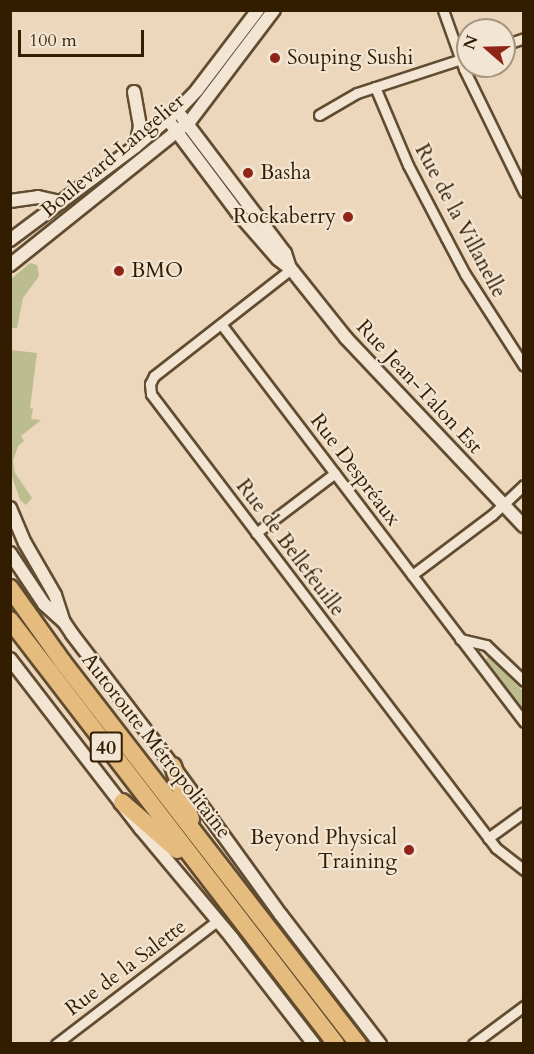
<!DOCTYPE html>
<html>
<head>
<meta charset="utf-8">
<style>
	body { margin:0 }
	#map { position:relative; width:534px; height:1054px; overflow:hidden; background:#ecd7bc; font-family:Cardo,serif }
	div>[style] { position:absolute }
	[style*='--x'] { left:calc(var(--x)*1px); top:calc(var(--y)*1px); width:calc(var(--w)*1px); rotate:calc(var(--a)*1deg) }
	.green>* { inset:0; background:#bbbd8e }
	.roads { filter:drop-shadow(2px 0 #614c30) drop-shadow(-2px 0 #614c30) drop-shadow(0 2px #614c30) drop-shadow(0 -2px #614c30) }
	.minor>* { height:9px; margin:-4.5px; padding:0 4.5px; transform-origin:4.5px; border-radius:4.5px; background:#f3e5d3 }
	.secondary>* { height:12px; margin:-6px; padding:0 6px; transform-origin:6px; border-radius:6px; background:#f3e5d3 }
	.motorway>* { height:16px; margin:-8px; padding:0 8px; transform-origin:8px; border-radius:8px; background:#e6bc7e }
	.dots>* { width:16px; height:16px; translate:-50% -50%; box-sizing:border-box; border:3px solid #f3e5d3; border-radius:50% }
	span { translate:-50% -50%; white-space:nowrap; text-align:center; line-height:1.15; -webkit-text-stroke:4.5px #f3e5d3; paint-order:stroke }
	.shield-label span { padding:2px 4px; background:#f3e5d3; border:2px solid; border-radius:4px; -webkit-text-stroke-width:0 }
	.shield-label { font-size:20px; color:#331d01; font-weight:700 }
	.poi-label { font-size:21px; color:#331d01 }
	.left { translate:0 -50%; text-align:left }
	.right { translate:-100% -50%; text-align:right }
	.street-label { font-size:21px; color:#331d01 }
	.frame { position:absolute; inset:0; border:12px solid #331d01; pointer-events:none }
	.north { position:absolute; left:456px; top:18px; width:60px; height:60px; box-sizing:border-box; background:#f3e5d3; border:2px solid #a6957f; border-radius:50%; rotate:290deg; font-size:16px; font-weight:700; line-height:24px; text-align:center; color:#331d01 }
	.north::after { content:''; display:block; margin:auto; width:21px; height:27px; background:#8f2418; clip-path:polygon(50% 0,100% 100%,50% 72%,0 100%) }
	.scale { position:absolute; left:18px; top:30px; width:126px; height:27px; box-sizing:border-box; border:3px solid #331d01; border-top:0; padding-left:8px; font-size:18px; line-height:21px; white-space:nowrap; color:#331d01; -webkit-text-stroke:4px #f3e5d3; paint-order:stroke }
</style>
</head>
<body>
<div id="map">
	<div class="green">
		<i style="clip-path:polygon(30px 263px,37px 265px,39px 276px,23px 298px,17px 328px,11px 328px,11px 279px)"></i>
		<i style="clip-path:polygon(10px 350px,37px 353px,30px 408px,33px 409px,31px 419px,41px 420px,21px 436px,24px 441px,18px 446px,13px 461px,15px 473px,32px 498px,26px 505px,20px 500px,11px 474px)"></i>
		<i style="clip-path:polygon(488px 656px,523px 691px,523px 710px,486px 660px)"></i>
	</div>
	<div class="roads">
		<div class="minor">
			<i style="--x:443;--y:10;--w:63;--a:70.4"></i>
			<i style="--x:464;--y:69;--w:137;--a:64"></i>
			<i style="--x:504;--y:45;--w:21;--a:-19"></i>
			<i style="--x:375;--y:87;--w:85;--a:67.1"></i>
			<i style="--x:408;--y:165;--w:82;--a:62.5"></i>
			<i style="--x:446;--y:238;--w:41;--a:62.2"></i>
			<i style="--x:465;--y:274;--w:109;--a:57.3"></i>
			<i style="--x:319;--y:115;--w:44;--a:-30.1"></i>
			<i style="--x:357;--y:93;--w:117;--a:-18"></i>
			<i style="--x:291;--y:269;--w:174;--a:142"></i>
			<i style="--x:154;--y:376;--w:9;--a:117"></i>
			<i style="--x:150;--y:384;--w:10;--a:84"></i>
			<i style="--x:151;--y:394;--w:570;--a:52.77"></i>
			<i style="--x:496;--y:848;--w:36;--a:38"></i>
			<i style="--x:221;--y:324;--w:500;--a:52.72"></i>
			<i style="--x:256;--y:533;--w:99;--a:-37.2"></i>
			<i style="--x:412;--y:575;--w:100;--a:-36.9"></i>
			<i style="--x:492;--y:515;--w:44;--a:-43.2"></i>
			<i style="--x:460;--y:639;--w:27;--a:13"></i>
			<i style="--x:486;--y:645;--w:52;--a:43.5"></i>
			<i style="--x:488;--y:838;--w:44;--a:-35.8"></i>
			<i style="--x:56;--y:1044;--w:204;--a:-37.4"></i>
			<i style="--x:473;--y:1044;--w:64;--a:-36.7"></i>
		</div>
		<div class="secondary">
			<i style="--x:134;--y:92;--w:35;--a:80"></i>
			<i style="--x:140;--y:126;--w:20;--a:101"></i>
			<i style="--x:182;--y:117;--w:171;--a:52.9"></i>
			<i style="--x:285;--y:253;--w:16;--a:72"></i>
			<i style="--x:168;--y:120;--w:115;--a:53.1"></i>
			<i style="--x:237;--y:212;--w:62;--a:48.9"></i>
			<i style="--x:278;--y:259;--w:16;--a:38"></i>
			<i style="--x:291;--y:269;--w:88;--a:51.4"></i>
			<i style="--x:346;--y:338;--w:259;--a:46.6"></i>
			<i style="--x:10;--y:201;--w:28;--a:-8"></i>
			<i style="--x:38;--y:197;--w:23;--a:13"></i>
			<i style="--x:10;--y:240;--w:157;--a:-36.7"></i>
			<i style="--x:136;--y:146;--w:54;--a:-40.5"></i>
			<i style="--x:177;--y:111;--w:29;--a:-46"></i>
			<i style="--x:197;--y:90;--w:101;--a:-52.7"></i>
			<i style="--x:10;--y:265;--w:231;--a:-38.7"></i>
			<i style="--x:190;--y:121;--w:139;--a:-52.9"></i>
			<i style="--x:10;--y:508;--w:38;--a:67"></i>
			<i style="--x:25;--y:543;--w:60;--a:60"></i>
			<i style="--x:55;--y:595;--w:28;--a:72"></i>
			<i style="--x:64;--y:622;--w:14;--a:56"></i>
			<i style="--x:72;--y:634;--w:166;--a:52.6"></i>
			<i style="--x:173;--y:766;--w:184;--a:54.1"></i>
			<i style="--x:281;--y:915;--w:163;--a:52.5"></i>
			<i style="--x:10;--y:553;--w:61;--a:56.3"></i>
			<i style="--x:44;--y:604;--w:25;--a:42"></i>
			<i style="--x:10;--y:659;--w:215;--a:52.4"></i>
			<i style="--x:141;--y:829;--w:142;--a:50.1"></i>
			<i style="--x:232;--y:938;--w:134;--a:52.3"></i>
		</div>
		<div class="motorway">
			<i style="--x:10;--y:588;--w:90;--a:54.5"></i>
			<i style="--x:62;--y:661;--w:484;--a:52.3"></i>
			<i style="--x:10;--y:620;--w:535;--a:52.44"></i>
			<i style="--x:173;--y:766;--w:56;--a:71.2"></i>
			<i style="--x:122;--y:802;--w:73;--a:41.1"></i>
		</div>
	</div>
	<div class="dots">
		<i style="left:275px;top:58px;background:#8f2418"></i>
		<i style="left:248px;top:173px;background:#8f2418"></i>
		<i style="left:348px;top:217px;background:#8f2418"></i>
		<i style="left:119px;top:271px;background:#8f2418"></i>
		<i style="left:409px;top:850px;background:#8f2418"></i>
	</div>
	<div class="shield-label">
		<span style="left:106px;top:747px">40</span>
	</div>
	<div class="poi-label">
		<span class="left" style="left:287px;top:58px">Souping Sushi</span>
		<span class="left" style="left:260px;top:173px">Basha</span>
		<span class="right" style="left:336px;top:217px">Rockaberry</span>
		<span class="left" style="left:131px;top:271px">BMO</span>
		<span class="right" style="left:397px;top:850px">Beyond Physical<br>Training</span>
	</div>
	<div class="street-label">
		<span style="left:113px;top:156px;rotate:-40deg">Boulevard Langelier</span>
		<span style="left:460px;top:221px;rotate:62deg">Rue de la Villanelle</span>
		<span style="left:419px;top:387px;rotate:47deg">Rue Jean-Talon Est</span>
		<span style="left:355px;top:470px;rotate:53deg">Rue Despréaux</span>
		<span style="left:290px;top:548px;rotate:53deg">Rue de Bellefeuille</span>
		<span style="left:156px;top:746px;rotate:52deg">Autoroute Métropolitaine</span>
		<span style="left:126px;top:968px;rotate:-37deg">Rue de la Salette</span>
	</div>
	<div class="frame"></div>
	<div class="north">N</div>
	<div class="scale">100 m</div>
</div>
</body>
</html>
